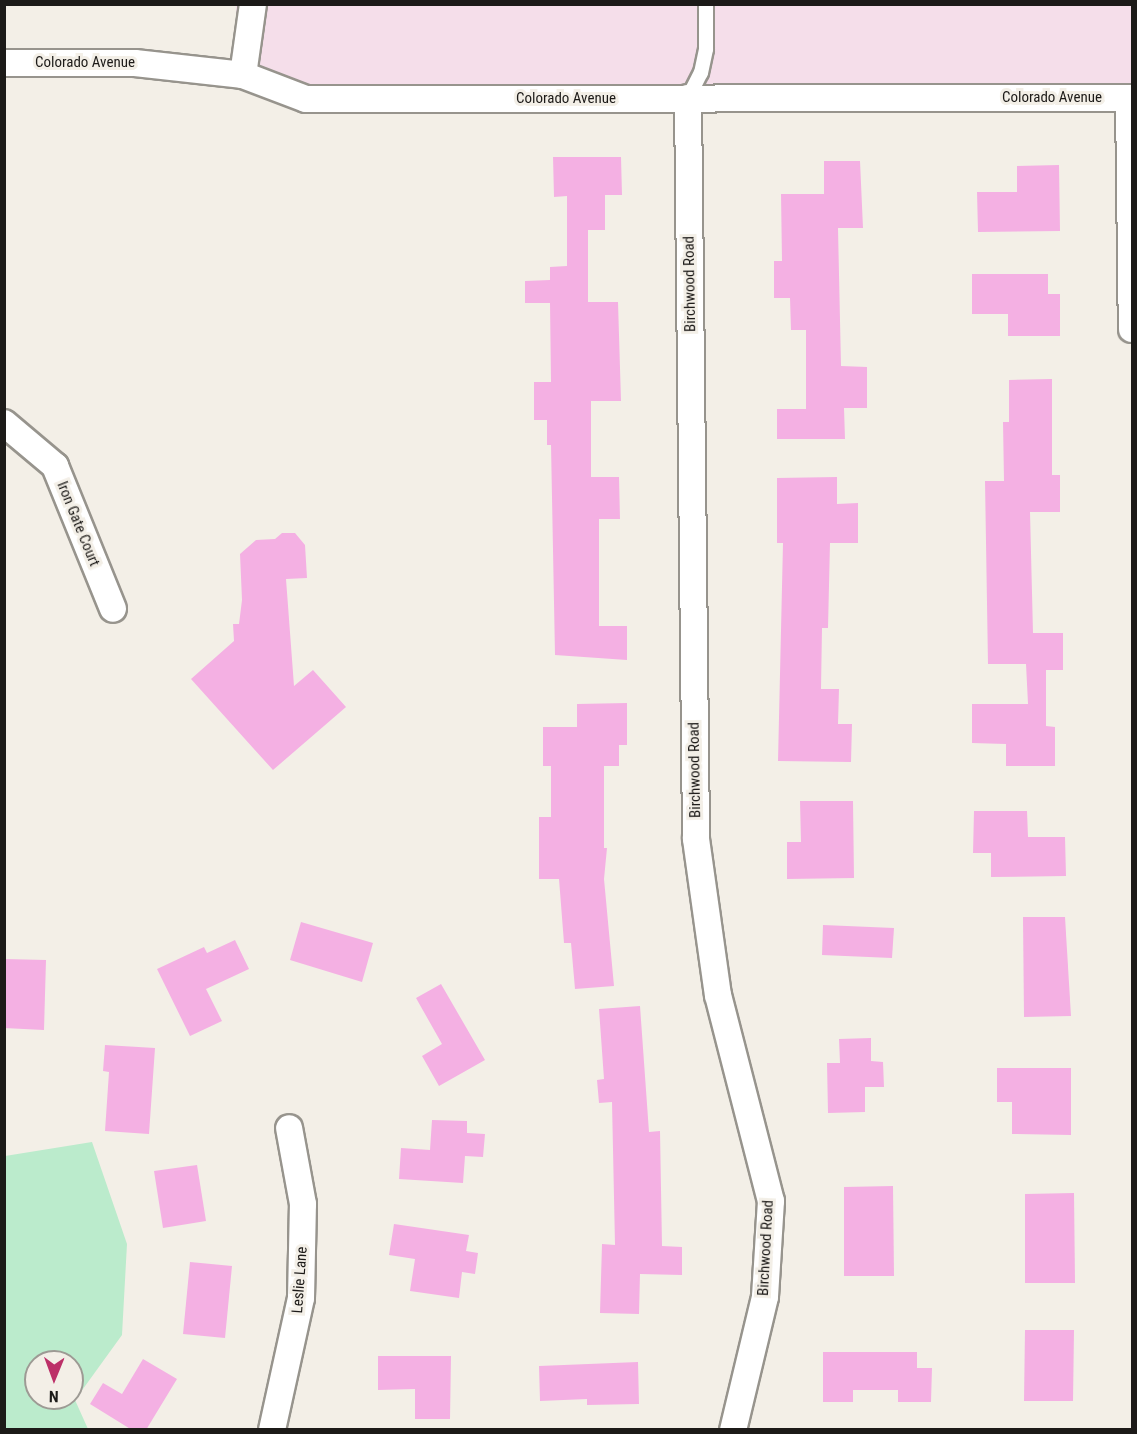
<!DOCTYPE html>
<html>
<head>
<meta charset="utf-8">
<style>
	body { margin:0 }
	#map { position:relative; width:1137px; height:1434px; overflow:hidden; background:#f3efe7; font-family:"Roboto Condensed",sans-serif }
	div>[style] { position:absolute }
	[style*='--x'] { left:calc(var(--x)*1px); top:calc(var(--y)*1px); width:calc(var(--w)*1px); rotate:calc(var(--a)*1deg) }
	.industrial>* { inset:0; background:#f5deea }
	.green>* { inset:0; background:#bbebcc }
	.building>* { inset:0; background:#f4b0e3 }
	.roads { filter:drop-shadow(2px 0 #97948d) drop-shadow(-2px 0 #97948d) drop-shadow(0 2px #97948d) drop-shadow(0 -2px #97948d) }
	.service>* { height:14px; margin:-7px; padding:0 7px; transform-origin:7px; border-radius:7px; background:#fff }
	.minor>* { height:26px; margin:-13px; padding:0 13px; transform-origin:13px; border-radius:13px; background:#fff }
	span { translate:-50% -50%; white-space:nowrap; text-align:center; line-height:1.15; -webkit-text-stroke:6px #f3efe7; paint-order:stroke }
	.street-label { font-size:15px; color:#1c1a18 }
	.frame { position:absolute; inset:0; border:6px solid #1c1a18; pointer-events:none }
	.north { position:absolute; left:24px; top:1350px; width:60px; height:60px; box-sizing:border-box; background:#f3efe7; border:2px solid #9d9a94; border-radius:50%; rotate:181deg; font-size:16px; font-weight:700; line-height:24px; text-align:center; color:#1c1a18 }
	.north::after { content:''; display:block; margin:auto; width:21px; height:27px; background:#bc3068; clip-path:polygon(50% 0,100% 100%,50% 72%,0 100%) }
</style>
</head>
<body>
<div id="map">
	<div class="industrial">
		<i style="clip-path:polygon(236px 5px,1132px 5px,1132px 87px,306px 92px,236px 63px)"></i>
	</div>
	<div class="green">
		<i style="clip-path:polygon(evenodd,92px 1142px,127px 1244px,122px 1335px,75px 1400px,88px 1429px,5px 1429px,5px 1156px,92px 1142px,36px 1362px,72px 1362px,72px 1398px,36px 1398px,36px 1362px)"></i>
	</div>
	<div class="building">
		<i style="clip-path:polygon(553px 157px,621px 157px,622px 195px,605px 195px,605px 230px,588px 230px,588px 302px,618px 302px,621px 401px,591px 401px,591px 477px,619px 477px,620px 519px,599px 519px,599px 626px,627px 626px,627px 660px,555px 655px,551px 445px,547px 445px,547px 420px,534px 420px,534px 382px,551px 382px,550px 303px,525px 303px,525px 281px,550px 280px,550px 267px,567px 266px,567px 196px,554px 197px)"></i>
		<i style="clip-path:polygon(824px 161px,860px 161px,863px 228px,838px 228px,841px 366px,867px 367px,867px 408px,844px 408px,845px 439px,777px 439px,777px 409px,806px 409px,806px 330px,791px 330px,790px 298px,774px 298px,774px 261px,782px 261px,781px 194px,824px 194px)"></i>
		<i style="clip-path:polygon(1059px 165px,1060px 231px,978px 232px,977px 192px,1017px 192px,1017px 166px)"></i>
		<i style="clip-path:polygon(972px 274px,1048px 274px,1048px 294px,1060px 294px,1060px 336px,1008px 336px,1008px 314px,972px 314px)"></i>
		<i style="clip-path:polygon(1052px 379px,1052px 475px,1060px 475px,1060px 512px,1030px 512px,1033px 633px,1063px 633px,1063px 670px,1046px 670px,1046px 726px,1055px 727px,1055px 766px,1006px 766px,1006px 744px,972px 743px,972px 704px,1028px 704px,1026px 664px,988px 664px,985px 481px,1004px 481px,1003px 422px,1009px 422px,1009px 380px)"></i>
		<i style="clip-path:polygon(837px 477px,837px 504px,858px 503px,858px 543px,830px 543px,828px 628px,822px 628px,821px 689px,839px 689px,838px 724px,852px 724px,851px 762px,778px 761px,783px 543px,777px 543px,777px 478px)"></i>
		<i style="clip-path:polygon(282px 533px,295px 533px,305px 545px,307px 578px,286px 579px,294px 686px,313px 670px,346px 707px,273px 770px,191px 679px,234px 641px,233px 624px,239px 624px,242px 600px,240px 554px,256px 540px,275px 539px)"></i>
		<i style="clip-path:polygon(627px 703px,627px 745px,619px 745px,619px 766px,604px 766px,604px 848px,607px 848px,604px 879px,614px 986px,575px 989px,571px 943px,564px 943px,559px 879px,539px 879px,539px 817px,551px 817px,551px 766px,543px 766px,543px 727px,577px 727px,577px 704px)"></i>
		<i style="clip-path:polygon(800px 801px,853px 801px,854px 878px,787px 879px,787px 842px,801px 842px)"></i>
		<i style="clip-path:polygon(974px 811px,1027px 811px,1028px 837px,1065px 837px,1066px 876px,991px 877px,991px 853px,973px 853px)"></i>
		<i style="clip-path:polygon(1023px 917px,1065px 917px,1071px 1016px,1024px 1017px)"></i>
		<i style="clip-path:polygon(301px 922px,373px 943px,362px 982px,290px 960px)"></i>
		<i style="clip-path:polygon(823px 925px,894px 928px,892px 958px,822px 955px)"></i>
		<i style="clip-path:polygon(235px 940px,249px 969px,206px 989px,222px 1021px,190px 1036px,157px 969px,204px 947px,207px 953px)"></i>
		<i style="clip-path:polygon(4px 959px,46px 960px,44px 1030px,4px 1028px)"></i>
		<i style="clip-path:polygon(441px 984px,485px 1060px,439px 1086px,422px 1056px,442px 1044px,416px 998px)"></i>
		<i style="clip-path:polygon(640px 1006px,649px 1132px,660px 1131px,662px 1246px,682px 1247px,682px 1275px,640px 1274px,639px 1314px,600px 1313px,602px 1244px,615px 1245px,612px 1102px,599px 1103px,597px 1080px,604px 1079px,599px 1009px)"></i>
		<i style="clip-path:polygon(871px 1038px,871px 1061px,883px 1062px,884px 1087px,865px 1087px,865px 1112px,828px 1113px,827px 1063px,840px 1063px,839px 1039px)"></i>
		<i style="clip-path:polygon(105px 1045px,155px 1048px,149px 1134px,105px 1131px,109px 1072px,103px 1071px)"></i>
		<i style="clip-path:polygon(997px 1068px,1071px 1068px,1071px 1135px,1012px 1134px,1012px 1102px,997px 1102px)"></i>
		<i style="clip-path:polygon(432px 1120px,467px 1121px,467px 1133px,485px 1134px,483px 1157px,465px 1156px,463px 1183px,399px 1179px,401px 1148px,430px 1150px)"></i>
		<i style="clip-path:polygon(197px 1165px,206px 1221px,163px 1228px,154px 1171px)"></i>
		<i style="clip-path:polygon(893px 1186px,894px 1276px,844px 1276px,844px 1187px)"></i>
		<i style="clip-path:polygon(1074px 1193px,1075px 1283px,1025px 1283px,1025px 1194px)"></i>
		<i style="clip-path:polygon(394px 1224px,469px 1235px,466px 1251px,478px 1253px,475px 1274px,462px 1272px,459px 1298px,410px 1291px,415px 1259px,389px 1255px)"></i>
		<i style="clip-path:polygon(190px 1262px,232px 1266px,225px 1338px,183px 1334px)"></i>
		<i style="clip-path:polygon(1025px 1330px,1074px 1330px,1073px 1401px,1024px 1401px)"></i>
		<i style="clip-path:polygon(823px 1352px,917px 1352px,917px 1368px,932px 1368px,931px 1402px,898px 1402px,898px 1390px,853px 1390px,853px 1402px,823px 1402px)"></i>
		<i style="clip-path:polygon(378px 1356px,451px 1356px,450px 1419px,415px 1419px,415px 1389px,378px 1390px)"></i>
		<i style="clip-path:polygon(143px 1359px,177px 1379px,146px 1430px,132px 1430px,90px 1404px,103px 1383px,122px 1394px)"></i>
		<i style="clip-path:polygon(638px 1362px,639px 1404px,587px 1405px,587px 1399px,540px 1401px,539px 1366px)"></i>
	</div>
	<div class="roads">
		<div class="service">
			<i style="--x:688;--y:98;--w:28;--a:-63"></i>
			<i style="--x:701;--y:73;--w:25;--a:-78"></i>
			<i style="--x:706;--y:49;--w:45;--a:-90"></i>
		</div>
		<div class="minor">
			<i style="--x:4;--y:63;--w:131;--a:0"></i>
			<i style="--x:135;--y:63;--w:109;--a:6.3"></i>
			<i style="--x:243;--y:75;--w:67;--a:20.9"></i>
			<i style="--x:306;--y:99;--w:826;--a:-0.07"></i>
			<i style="--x:243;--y:75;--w:72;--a:-82"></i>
			<i style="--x:688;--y:98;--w:741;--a:89.38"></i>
			<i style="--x:696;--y:839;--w:158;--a:82"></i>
			<i style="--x:718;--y:995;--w:213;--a:75.6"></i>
			<i style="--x:771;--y:1201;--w:96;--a:93.6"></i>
			<i style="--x:765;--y:1297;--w:137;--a:103.5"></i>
			<i style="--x:1129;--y:98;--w:231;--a:89.3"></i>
			<i style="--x:4;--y:423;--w:67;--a:40.1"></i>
			<i style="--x:55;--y:466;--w:154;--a:67.9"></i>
			<i style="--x:272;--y:1430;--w:135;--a:-77.6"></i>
			<i style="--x:301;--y:1298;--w:94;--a:-88.8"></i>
			<i style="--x:303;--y:1204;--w:77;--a:-100.4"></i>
		</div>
	</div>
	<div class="street-label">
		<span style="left:85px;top:63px">Colorado Avenue</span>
		<span style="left:1052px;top:98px">Colorado Avenue</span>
		<span style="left:566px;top:99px">Colorado Avenue</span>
		<span style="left:690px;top:284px;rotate:-91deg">Birchwood Road</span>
		<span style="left:78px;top:524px;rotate:68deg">Iron Gate Court</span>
		<span style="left:695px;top:770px;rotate:-91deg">Birchwood Road</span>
		<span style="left:766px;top:1248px;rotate:-87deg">Birchwood Road</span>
		<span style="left:300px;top:1280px;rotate:-86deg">Leslie Lane</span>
	</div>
	<div class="frame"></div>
	<div class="north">N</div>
</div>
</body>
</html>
